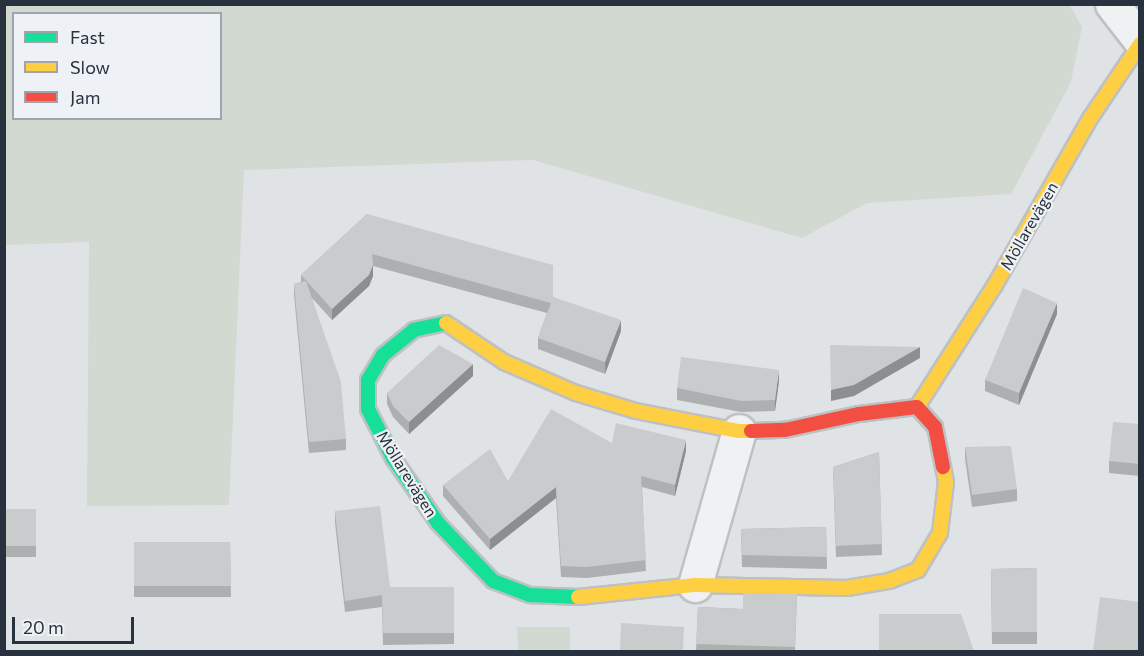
<!DOCTYPE html>
<html>
<head>
<meta charset="utf-8">
<style>
	body { margin:0 }
	#map { position:relative; width:1144px; height:656px; overflow:hidden; background:#e0e3e5; font-family:Commissioner,sans-serif }
	div>[style] { position:absolute }
	[style*='--x'] { left:calc(var(--x)*1px); top:calc(var(--y)*1px); width:calc(var(--w)*1px); rotate:calc(var(--a)*1deg) }
	.green>* { inset:0; background:#d1d9d1 }
	.roads { filter:drop-shadow(2px 0 #bec1c3) drop-shadow(-2px 0 #bec1c3) drop-shadow(0 2px #bec1c3) drop-shadow(0 -2px #bec1c3) }
	.street>* { height:33px; margin:-16.5px; padding:0 16.5px; transform-origin:16.5px; border-radius:16.5px; background:#f0f1f2 }
	.fast>* { height:14px; margin:-7px; padding:0 7px; transform-origin:7px; border-radius:7px; background:#16e098 }
	.slow>* { height:14px; margin:-7px; padding:0 7px; transform-origin:7px; border-radius:7px; background:#ffcf43 }
	.jam>* { height:14px; margin:-7px; padding:0 7px; transform-origin:7px; border-radius:7px; background:#f24e42 }
	.wall>* { inset:0; background:#adafb0 }
	.shaded-wall>* { inset:0; background:#8d8e90 }
	.building>* { inset:0; background:#c9cbcd }
	span { translate:-50% -50%; white-space:nowrap; text-align:center; line-height:1.15; -webkit-text-stroke:4.5px #eef1f5; paint-order:stroke }
	.street-label { font-size:16px; color:#28313e }
	.frame { position:absolute; inset:0; border:6px solid #28313e; pointer-events:none }
	.legend { position:absolute; left:12px; top:12px; width:210px; height:108px; box-sizing:border-box; background:#eef1f5; border:2px solid #9fa4ac; margin:0; padding:8px 10px; list-style:none; font-size:18px; color:#28313e }
	.legend li { display:flex; align-items:center; gap:12px; height:30px }
	.legend b { width:30px; border:2px solid #9fa4ac }
	.scale { position:absolute; left:12px; top:617px; width:122px; height:27px; box-sizing:border-box; border:3px solid #28313e; border-top:0; padding-left:8px; font-size:18px; line-height:21px; white-space:nowrap; color:#28313e; -webkit-text-stroke:4px #eef1f5; paint-order:stroke }
</style>
</head>
<body>
<div id="map">
	<div class="green">
		<i style="clip-path:polygon(evenodd,1069px 4px,1082px 27px,1071px 82px,1011px 194px,867px 203px,802px 238px,533px 160px,244px 170px,229px 505px,87px 506px,89px 242px,5px 245px,5px 5px,1069px 4px,14px 14px,220px 14px,220px 118px,14px 118px,14px 14px)"></i>
		<i style="clip-path:polygon(517px 627px,570px 627px,570px 651px,518px 651px)"></i>
	</div>
	<div class="roads">
		<div class="street">
			<i style="--x:1112;--y:4;--w:46;--a:52.1"></i>
			<i style="--x:695;--y:585;--w:160;--a:-74.1"></i>
		</div>
		<div class="fast">
			<i style="--x:446;--y:323;--w:33;--a:168"></i>
			<i style="--x:414;--y:330;--w:40;--a:141"></i>
			<i style="--x:383;--y:355;--w:29;--a:121"></i>
			<i style="--x:368;--y:380;--w:29;--a:90"></i>
			<i style="--x:368;--y:409;--w:55;--a:63"></i>
			<i style="--x:393;--y:458;--w:79;--a:55.3"></i>
			<i style="--x:438;--y:523;--w:80;--a:46.5"></i>
			<i style="--x:493;--y:581;--w:40;--a:21"></i>
			<i style="--x:530;--y:595;--w:48;--a:2.4"></i>
		</div>
		<div class="slow">
			<i style="--x:446;--y:323;--w:70;--a:33.9"></i>
			<i style="--x:504;--y:362;--w:78;--a:23.3"></i>
			<i style="--x:576;--y:393;--w:63;--a:16.7"></i>
			<i style="--x:636;--y:411;--w:105;--a:11"></i>
			<i style="--x:739;--y:431;--w:12;--a:0"></i>
			<i style="--x:917;--y:407;--w:145;--a:-57.4"></i>
			<i style="--x:995;--y:285;--w:193;--a:-60.3"></i>
			<i style="--x:1091;--y:117;--w:88;--a:-56.1"></i>
			<i style="--x:578;--y:597;--w:118;--a:-5.9"></i>
			<i style="--x:695;--y:585;--w:152;--a:1.1"></i>
			<i style="--x:847;--y:588;--w:43;--a:-9.5"></i>
			<i style="--x:889;--y:581;--w:31;--a:-21"></i>
			<i style="--x:918;--y:570;--w:43;--a:-59.3"></i>
			<i style="--x:940;--y:533;--w:51;--a:-83.3"></i>
			<i style="--x:946;--y:482;--w:15;--a:-101"></i>
		</div>
		<div class="jam">
			<i style="--x:751;--y:431;--w:34;--a:-2"></i>
			<i style="--x:785;--y:430;--w:76;--a:-12.2"></i>
			<i style="--x:859;--y:414;--w:58;--a:-6.9"></i>
			<i style="--x:917;--y:407;--w:27;--a:48"></i>
			<i style="--x:935;--y:427;--w:41;--a:78.7"></i>
		</div>
	</div>
	<div class="wall">
		<i style="clip-path:polygon(367px 214px,553px 297px,621px 331px,605px 374px,538px 349px,538px 338px,547px 313px,373px 266px,373px 276px,369px 286px,332px 320px,312px 298px,346px 439px,346px 450px,309px 453px,294px 295px,294px 284px,301px 282px,301px 275px)"></i>
		<i style="clip-path:polygon(1057px 314px,1019px 405px,985px 391px,985px 380px)"></i>
		<i style="clip-path:polygon(473px 376px,409px 434px,393px 417px,387px 404px,387px 393px)"></i>
		<i style="clip-path:polygon(779px 381px,775px 411px,741px 412px,677px 400px,677px 388px)"></i>
		<i style="clip-path:polygon(1140px 424px,1140px 476px,1109px 473px,1109px 461px)"></i>
		<i style="clip-path:polygon(612px 443px,686px 451px,675px 496px,642px 487px,646px 571px,587px 578px,561px 577px,556px 498px,490px 550px,443px 496px,443px 485px,508px 481px)"></i>
		<i style="clip-path:polygon(965px 447px,1017px 489px,1017px 501px,972px 507px,965px 459px)"></i>
		<i style="clip-path:polygon(879px 452px,882px 555px,836px 557px,833px 467px)"></i>
		<i style="clip-path:polygon(4px 509px,36px 509px,36px 557px,4px 557px)"></i>
		<i style="clip-path:polygon(335px 511px,390px 587px,454px 587px,454px 644px,383px 645px,382px 607px,345px 612px,335px 523px)"></i>
		<i style="clip-path:polygon(826px 527px,827px 569px,742px 567px,741px 529px)"></i>
		<i style="clip-path:polygon(134px 542px,230px 542px,231px 597px,134px 597px)"></i>
		<i style="clip-path:polygon(1037px 568px,1037px 644px,992px 644px,991px 569px)"></i>
		<i style="clip-path:polygon(797px 594px,795px 651px,696px 651px,698px 607px,743px 609px)"></i>
	</div>
	<div class="shaded-wall">
		<i style="clip-path:polygon(373px 265px,373px 276px,369px 286px,332px 320px,332px 309px)"></i>
		<i style="clip-path:polygon(1057px 303px,1057px 314px,1019px 405px,1019px 393px)"></i>
		<i style="clip-path:polygon(621px 320px,621px 331px,605px 374px,605px 362px)"></i>
		<i style="clip-path:polygon(920px 347px,920px 358px,854px 396px,831px 401px,831px 390px)"></i>
		<i style="clip-path:polygon(473px 364px,473px 376px,409px 434px,409px 422px)"></i>
		<i style="clip-path:polygon(779px 370px,779px 381px,775px 411px,775px 400px)"></i>
		<i style="clip-path:polygon(686px 440px,686px 451px,675px 496px,675px 485px)"></i>
		<i style="clip-path:polygon(556px 487px,556px 498px,490px 550px,490px 539px)"></i>
	</div>
	<div class="building">
		<i style="clip-path:polygon(367px 214px,553px 265px,553px 297px,621px 320px,605px 362px,538px 338px,551px 303px,372px 254px,373px 265px,369px 275px,332px 309px,301px 275px)"></i>
		<i style="clip-path:polygon(306px 281px,341px 382px,346px 439px,309px 442px,294px 284px)"></i>
		<i style="clip-path:polygon(1023px 288px,1057px 303px,1019px 393px,985px 380px)"></i>
		<i style="clip-path:polygon(439px 345px,473px 364px,409px 422px,393px 406px,387px 393px)"></i>
		<i style="clip-path:polygon(830px 345px,920px 347px,854px 385px,831px 390px)"></i>
		<i style="clip-path:polygon(681px 357px,779px 370px,775px 400px,741px 401px,677px 388px)"></i>
		<i style="clip-path:polygon(551px 409px,612px 443px,616px 423px,686px 440px,675px 485px,641px 476px,646px 560px,587px 567px,561px 566px,556px 487px,490px 539px,443px 485px,490px 449px,508px 481px)"></i>
		<i style="clip-path:polygon(1113px 422px,1140px 424px,1140px 464px,1109px 461px)"></i>
		<i style="clip-path:polygon(1011px 446px,1017px 489px,972px 495px,965px 447px)"></i>
		<i style="clip-path:polygon(879px 452px,882px 544px,836px 546px,833px 467px)"></i>
		<i style="clip-path:polygon(380px 506px,390px 587px,454px 587px,454px 633px,383px 633px,382px 595px,345px 601px,335px 511px)"></i>
		<i style="clip-path:polygon(4px 509px,36px 509px,36px 546px,4px 546px)"></i>
		<i style="clip-path:polygon(826px 527px,827px 557px,742px 555px,741px 529px)"></i>
		<i style="clip-path:polygon(134px 542px,230px 542px,231px 586px,134px 586px)"></i>
		<i style="clip-path:polygon(1037px 568px,1037px 632px,992px 632px,991px 569px)"></i>
		<i style="clip-path:polygon(743px 593px,797px 594px,795px 647px,696px 644px,698px 607px,743px 609px)"></i>
		<i style="clip-path:polygon(1100px 597px,1140px 602px,1140px 651px,1093px 651px)"></i>
		<i style="clip-path:polygon(879px 614px,961px 614px,974px 651px,879px 651px)"></i>
		<i style="clip-path:polygon(621px 623px,684px 627px,683px 651px,620px 651px)"></i>
	</div>
	<div class="street-label">
		<span style="left:1029px;top:226px;rotate:-60deg">Möllarevägen</span>
		<span style="left:407px;top:474px;rotate:58deg">Möllarevägen</span>
	</div>
	<div class="frame"></div>
	<ul class="legend">
	<li><b style="height:8px;background:#16e098"></b>Fast</li>
	<li><b style="height:8px;background:#ffcf43"></b>Slow</li>
	<li><b style="height:8px;background:#f24e42"></b>Jam</li>
	</ul>
	<div class="scale">20 m</div>
</div>
</body>
</html>
